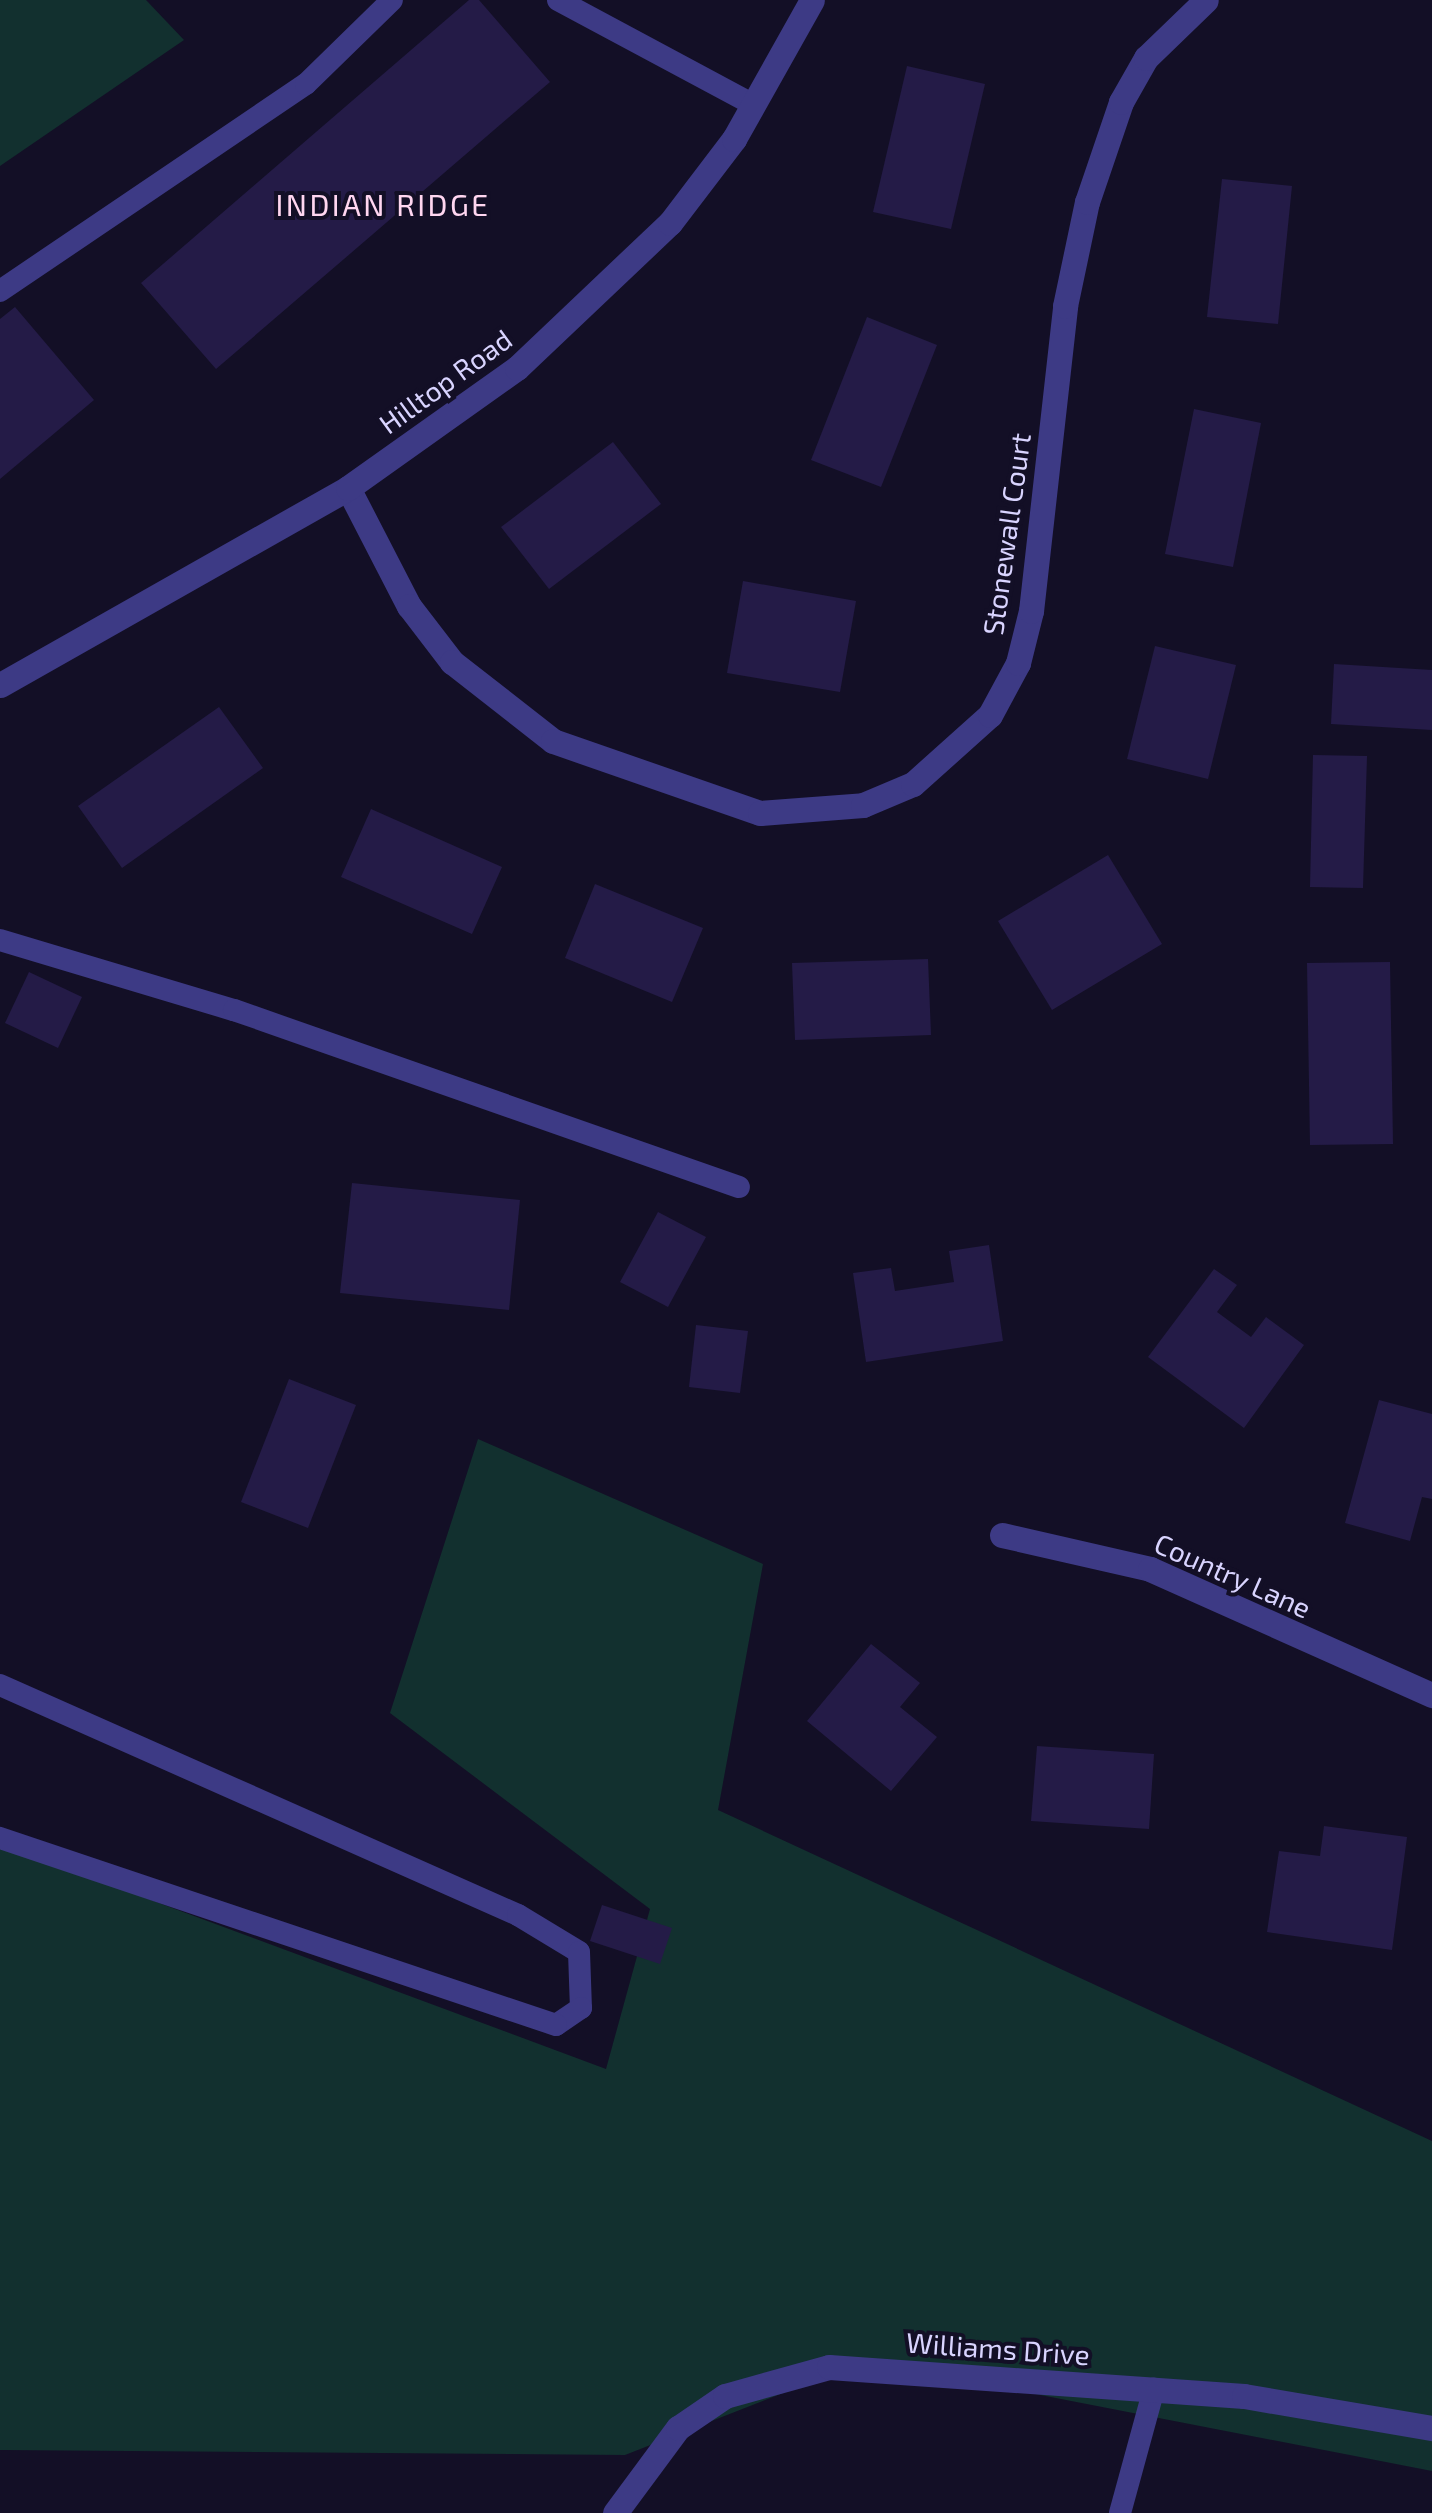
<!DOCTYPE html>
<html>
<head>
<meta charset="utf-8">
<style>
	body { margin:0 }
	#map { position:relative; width:1432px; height:2513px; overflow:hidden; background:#130f26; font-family:"Exo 2",sans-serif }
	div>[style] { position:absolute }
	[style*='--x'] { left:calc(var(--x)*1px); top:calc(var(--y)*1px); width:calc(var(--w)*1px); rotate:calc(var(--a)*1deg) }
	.green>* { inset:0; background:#12302f }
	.building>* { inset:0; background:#241b47 }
	.service>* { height:22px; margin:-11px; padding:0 11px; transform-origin:11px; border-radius:11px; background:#3d3a85 }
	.minor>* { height:25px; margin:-12.5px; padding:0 12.5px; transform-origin:12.5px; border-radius:12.5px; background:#3d3a85 }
	.tertiary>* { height:25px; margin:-12.5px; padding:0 12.5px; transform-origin:12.5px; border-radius:12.5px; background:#3d3a85 }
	span { translate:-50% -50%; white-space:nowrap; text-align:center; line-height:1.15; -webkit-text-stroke:8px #130f26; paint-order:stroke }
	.street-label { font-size:28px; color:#d9d4ff }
	.neighbourhood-label { font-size:30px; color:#ffd6f0; letter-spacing:2.5px }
</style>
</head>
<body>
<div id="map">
	<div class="green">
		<i style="clip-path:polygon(0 0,146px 0,184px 40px,0 166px)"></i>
		<i style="clip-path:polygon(478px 1439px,763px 1564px,718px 1810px,1432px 2141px,1432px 2471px,865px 2361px,625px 2455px,0 2450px,0 1844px,606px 2069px,650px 1909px,390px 1713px)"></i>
	</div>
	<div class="building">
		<i style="clip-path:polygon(469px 0,479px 0,550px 82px,216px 369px,141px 283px)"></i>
		<i style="clip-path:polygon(907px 66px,985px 84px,951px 229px,873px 212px)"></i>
		<i style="clip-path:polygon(1222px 179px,1292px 186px,1278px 324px,1207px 317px)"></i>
		<i style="clip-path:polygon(15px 307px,94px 400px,0 479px,0 319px)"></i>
		<i style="clip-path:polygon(867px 317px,937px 345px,881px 487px,811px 460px)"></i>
		<i style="clip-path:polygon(1194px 409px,1261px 423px,1233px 567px,1165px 554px)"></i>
		<i style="clip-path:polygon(613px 442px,661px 504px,549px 589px,501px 527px)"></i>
		<i style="clip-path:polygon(743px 581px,856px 601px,840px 692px,727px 673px)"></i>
		<i style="clip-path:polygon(1155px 646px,1236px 665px,1208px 779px,1127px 759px)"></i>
		<i style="clip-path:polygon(1334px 664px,1432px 670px,1432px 730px,1331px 724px)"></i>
		<i style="clip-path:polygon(219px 707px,263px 768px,122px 868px,78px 806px)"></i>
		<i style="clip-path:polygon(1313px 755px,1367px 756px,1363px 888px,1310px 887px)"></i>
		<i style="clip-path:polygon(371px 809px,502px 867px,472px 934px,341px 877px)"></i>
		<i style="clip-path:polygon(1108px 855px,1162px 944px,1052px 1010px,998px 921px)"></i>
		<i style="clip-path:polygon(595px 884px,703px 928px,672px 1002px,565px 958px)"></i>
		<i style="clip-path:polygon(928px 959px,931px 1035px,795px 1040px,792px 963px)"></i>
		<i style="clip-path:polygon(1390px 962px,1393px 1144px,1310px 1145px,1307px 963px)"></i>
		<i style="clip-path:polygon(29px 972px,82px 997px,58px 1048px,5px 1023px)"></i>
		<i style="clip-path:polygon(352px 1183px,520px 1200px,509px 1310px,340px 1293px)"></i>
		<i style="clip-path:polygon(658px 1212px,706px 1237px,668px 1307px,620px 1282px)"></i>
		<i style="clip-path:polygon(989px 1245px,1003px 1341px,866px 1362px,853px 1273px,891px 1268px,895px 1291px,954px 1282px,949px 1251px)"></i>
		<i style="clip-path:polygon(1214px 1269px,1237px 1285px,1217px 1312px,1251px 1337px,1266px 1317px,1304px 1345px,1244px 1428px,1148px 1357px)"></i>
		<i style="clip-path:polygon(696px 1325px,748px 1331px,740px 1393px,689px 1387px)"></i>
		<i style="clip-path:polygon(289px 1379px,356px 1405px,308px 1528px,241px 1502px)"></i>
		<i style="clip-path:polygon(1379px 1400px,1432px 1414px,1432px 1499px,1422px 1497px,1410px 1541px,1345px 1523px)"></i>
		<i style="clip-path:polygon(871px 1644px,920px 1683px,900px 1707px,937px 1737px,891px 1791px,807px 1721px)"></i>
		<i style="clip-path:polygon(1037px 1746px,1154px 1754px,1149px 1829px,1031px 1821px)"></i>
		<i style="clip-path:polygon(1324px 1826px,1407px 1837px,1392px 1950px,1267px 1932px,1279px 1851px,1320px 1856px)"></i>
		<i style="clip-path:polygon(602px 1905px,672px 1928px,660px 1964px,590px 1941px)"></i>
	</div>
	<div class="service">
		<i style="--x:558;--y:0;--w:222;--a:28.2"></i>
		<i style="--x:0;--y:291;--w:369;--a:-34.1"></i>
		<i style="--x:306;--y:84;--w:120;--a:-44.3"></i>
		<i style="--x:0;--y:940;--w:244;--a:16.7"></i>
		<i style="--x:234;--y:1010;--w:535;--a:19.32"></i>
		<i style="--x:0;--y:1685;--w:567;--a:23.94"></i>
		<i style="--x:518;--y:1915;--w:71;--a:31.2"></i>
		<i style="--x:579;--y:1952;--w:56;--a:88"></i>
		<i style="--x:581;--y:2008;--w:30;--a:146"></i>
		<i style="--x:556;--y:2025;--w:587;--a:-161.41"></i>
		<i style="--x:1120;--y:2513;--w:129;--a:-74.7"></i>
	</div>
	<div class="minor">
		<i style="--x:348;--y:488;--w:133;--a:62.7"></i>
		<i style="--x:409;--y:606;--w:71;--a:52.5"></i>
		<i style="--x:452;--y:662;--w:128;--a:38"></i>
		<i style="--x:553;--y:741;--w:219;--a:19.2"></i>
		<i style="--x:760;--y:813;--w:103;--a:-4.4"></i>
		<i style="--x:863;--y:805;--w:54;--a:-22.8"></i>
		<i style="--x:913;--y:784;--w:103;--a:-41.9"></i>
		<i style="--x:990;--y:715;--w:59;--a:-61.7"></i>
		<i style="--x:1018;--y:663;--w:54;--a:-76"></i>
		<i style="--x:1031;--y:611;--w:307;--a:-83.6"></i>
		<i style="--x:1065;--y:306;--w:106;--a:-78.1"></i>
		<i style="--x:1087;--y:202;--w:106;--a:-71.2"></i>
		<i style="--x:1121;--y:102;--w:51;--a:-60.4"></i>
		<i style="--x:1146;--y:58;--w:83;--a:-44"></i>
		<i style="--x:1002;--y:1535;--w:152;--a:12.9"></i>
		<i style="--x:1150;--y:1569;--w:309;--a:24.1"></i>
	</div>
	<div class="tertiary">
		<i style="--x:0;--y:685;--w:400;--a:-29.5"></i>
		<i style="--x:348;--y:488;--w:207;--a:-35.4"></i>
		<i style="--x:517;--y:368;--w:211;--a:-43.5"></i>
		<i style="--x:670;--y:223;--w:106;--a:-52.7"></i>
		<i style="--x:734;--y:139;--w:159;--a:-60.7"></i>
		<i style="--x:615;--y:2513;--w:106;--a:-53.5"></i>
		<i style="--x:678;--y:2428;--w:57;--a:-34.2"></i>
		<i style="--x:725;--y:2396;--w:108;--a:-15.6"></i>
		<i style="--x:829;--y:2367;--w:416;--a:4"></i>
		<i style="--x:1244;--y:2396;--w:191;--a:9.7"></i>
	</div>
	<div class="street-label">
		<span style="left:445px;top:381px;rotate:-36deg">Hilltop Road</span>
		<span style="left:1006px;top:534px;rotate:-82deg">Stonewall Court</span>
		<span style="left:1233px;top:1575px;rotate:24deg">Country Lane</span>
		<span style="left:998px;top:2348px;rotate:4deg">Williams Drive</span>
	</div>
	<div class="neighbourhood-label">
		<span style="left:383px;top:204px">INDIAN RIDGE</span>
	</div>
</div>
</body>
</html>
